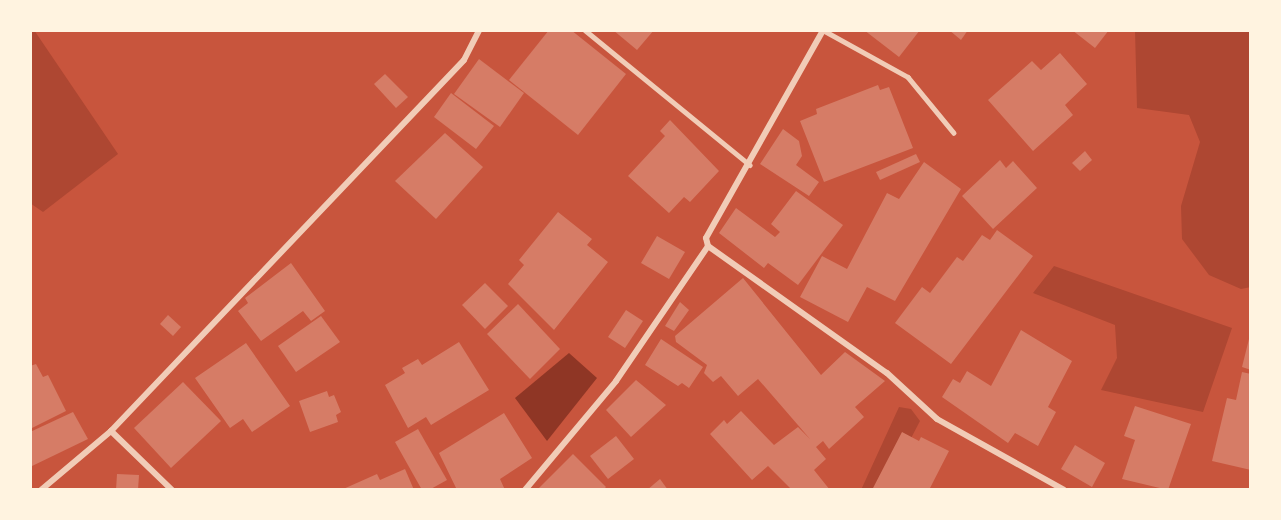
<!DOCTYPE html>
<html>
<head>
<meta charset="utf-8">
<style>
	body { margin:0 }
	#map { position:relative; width:1281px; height:520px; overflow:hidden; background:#c8553d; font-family:"Roboto Condensed",sans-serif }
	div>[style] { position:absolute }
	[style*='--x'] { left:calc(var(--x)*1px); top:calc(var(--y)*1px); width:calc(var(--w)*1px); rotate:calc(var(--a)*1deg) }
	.green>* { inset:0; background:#ae4732 }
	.water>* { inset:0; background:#8f3625 }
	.building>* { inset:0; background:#d67c66 }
	.service>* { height:4.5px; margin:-2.25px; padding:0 2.25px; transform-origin:2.25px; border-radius:2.25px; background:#f1ccb7 }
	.minor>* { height:6px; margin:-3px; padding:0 3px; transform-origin:3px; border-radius:3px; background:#f1ccb7 }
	span { translate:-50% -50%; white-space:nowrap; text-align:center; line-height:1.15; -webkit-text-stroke:4.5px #fff3e0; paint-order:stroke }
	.frame { position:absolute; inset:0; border:32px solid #fff3e0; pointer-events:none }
</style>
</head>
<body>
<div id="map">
	<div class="green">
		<i style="clip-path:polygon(30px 30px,34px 30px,118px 154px,43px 212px,30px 203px)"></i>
		<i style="clip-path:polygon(1135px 30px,1251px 30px,1251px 287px,1241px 289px,1209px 275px,1182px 239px,1181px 206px,1200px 142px,1189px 115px,1137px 108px)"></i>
		<i style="clip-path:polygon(1054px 266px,1232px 328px,1203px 412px,1101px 390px,1117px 358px,1115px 325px,1033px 293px)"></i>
		<i style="clip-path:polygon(899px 407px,911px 409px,920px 421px,885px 488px,887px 490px,861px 490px)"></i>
	</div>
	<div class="water">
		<i style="clip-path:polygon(569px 353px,597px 378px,547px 441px,515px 398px)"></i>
	</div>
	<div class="building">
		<i style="clip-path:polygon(549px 30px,571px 30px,626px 74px,578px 135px,509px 80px)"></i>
		<i style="clip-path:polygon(613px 30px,654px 30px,637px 50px)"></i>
		<i style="clip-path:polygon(864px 30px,920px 30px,899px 57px)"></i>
		<i style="clip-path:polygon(949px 30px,968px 30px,961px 40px)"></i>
		<i style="clip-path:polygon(1072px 30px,1109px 30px,1095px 48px)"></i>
		<i style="clip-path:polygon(1060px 53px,1087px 84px,1065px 105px,1073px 115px,1033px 151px,988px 100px,1032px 61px,1041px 70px)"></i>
		<i style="clip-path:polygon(479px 59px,524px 93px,500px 127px,454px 94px)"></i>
		<i style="clip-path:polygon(385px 74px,408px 97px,396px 108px,374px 84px)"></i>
		<i style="clip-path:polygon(878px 85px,880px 90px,889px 87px,913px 148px,824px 182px,800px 121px,817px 114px,816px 109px)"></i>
		<i style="clip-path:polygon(451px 93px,494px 126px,476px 149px,434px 117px)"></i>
		<i style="clip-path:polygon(670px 120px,719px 171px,690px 202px,684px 197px,669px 213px,628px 176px,665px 136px,660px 131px)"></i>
		<i style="clip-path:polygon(783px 129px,799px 141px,802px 156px,796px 165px,819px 182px,809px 196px,760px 164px)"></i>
		<i style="clip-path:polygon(445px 133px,483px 167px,436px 219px,395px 181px)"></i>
		<i style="clip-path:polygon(1085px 151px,1092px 160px,1080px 171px,1072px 163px)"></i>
		<i style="clip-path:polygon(916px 154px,920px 162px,880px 180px,876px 172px)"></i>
		<i style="clip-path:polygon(1000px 160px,1006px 168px,1013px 161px,1037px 188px,993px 229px,962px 196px)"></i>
		<i style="clip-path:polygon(924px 162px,961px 189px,895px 301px,867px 287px,848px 322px,800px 297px,822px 256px,847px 269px,887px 193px,899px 199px)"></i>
		<i style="clip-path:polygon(796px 191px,843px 225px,798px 285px,768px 263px,764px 268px,719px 233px,736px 208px,775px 237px,780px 232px,771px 224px)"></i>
		<i style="clip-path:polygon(558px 212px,592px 239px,587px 245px,608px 262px,554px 330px,508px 284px,524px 265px,519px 260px)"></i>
		<i style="clip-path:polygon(997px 230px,1033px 256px,951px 364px,895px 323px,922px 287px,930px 293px,957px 257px,963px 261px,982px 235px,990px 240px)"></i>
		<i style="clip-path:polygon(657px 236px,685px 252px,669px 279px,641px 263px)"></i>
		<i style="clip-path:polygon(291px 263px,325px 311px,311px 321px,303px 311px,261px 341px,238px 311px,248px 303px,245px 298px)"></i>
		<i style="clip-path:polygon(743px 278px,821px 375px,845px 352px,885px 381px,855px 407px,864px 417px,829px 449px,823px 441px,816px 447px,826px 459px,814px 470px,830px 490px,792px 490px,768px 466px,752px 480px,710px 434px,724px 420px,727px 424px,741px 411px,774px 445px,798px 427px,810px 439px,758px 379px,738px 396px,721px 376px,713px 382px,704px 373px,707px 365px,676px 342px,675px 336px)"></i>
		<i style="clip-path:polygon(485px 283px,508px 306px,485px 329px,462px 305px)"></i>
		<i style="clip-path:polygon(680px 302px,689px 310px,674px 331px,665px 326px)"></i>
		<i style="clip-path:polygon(518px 304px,560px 349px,530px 379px,487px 334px)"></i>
		<i style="clip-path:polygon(626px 310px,643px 321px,625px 348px,608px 337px)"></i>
		<i style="clip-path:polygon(168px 315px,181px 327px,173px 336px,160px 324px)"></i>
		<i style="clip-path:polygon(321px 316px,340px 342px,296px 372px,278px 346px)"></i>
		<i style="clip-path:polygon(1021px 330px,1072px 361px,1048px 407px,1056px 412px,1038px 446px,1015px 433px,1008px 443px,942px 397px,953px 379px,960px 383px,967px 371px,991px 386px)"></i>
		<i style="clip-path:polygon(1250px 335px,1251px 335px,1251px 370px,1242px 367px)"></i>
		<i style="clip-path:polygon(661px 339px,703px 367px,689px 388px,682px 383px,678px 386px,645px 365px)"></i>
		<i style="clip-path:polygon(459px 342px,489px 390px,431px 425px,426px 417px,408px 428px,385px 385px,405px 373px,402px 368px,418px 359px,422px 365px)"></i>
		<i style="clip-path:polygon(246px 343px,290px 406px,252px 432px,243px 419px,230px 428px,195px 378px)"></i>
		<i style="clip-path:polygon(36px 364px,43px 377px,48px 375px,66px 411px,30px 429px,30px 366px)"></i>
		<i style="clip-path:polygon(1242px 372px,1251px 374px,1251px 470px,1212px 461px,1227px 398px,1236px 400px)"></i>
		<i style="clip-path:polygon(636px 380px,666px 405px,631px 437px,606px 410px)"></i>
		<i style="clip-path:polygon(183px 382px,221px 421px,171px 468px,134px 428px)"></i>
		<i style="clip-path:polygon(327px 391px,329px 397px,334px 395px,341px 412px,336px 415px,338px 422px,310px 432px,299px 401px)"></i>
		<i style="clip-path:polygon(1135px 406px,1191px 424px,1168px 490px,1122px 479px,1135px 440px,1124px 436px)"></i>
		<i style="clip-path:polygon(73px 412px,88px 439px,30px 467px,30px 432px)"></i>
		<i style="clip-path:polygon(504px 413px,532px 458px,500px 479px,505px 490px,457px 490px,439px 453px)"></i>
		<i style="clip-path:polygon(418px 429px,447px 480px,429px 490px,422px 490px,395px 442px)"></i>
		<i style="clip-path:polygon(902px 432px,919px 441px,921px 437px,949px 451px,929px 490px,872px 490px)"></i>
		<i style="clip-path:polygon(616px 436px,634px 459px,608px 479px,590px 456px)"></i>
		<i style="clip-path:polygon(1075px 445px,1105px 463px,1092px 487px,1061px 469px)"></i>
		<i style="clip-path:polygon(573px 454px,606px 487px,603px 490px,537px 490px)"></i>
		<i style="clip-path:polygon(405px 469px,414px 490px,341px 490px,377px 474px,380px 480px)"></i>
		<i style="clip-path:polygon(117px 474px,139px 475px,138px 490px,116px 490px)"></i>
		<i style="clip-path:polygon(660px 479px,668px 490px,647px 490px)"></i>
	</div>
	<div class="service">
		<i style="--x:585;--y:30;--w:213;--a:39.3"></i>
		<i style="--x:823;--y:30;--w:97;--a:28.9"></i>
		<i style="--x:908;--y:77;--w:72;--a:50.6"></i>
	</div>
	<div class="minor">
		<i style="--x:708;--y:246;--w:219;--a:35.4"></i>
		<i style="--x:887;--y:373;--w:68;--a:42.6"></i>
		<i style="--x:937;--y:419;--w:145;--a:29.2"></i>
		<i style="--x:111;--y:431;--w:85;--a:44"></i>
		<i style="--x:41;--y:490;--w:92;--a:-40.1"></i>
		<i style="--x:111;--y:431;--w:512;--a:-46.42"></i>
		<i style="--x:464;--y:60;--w:34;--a:-63"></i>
		<i style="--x:525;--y:490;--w:142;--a:-50.1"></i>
		<i style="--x:616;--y:381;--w:163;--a:-55.7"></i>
		<i style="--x:708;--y:246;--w:8;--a:-104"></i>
		<i style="--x:706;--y:238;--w:239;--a:-60.6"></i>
	</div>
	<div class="frame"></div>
</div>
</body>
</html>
